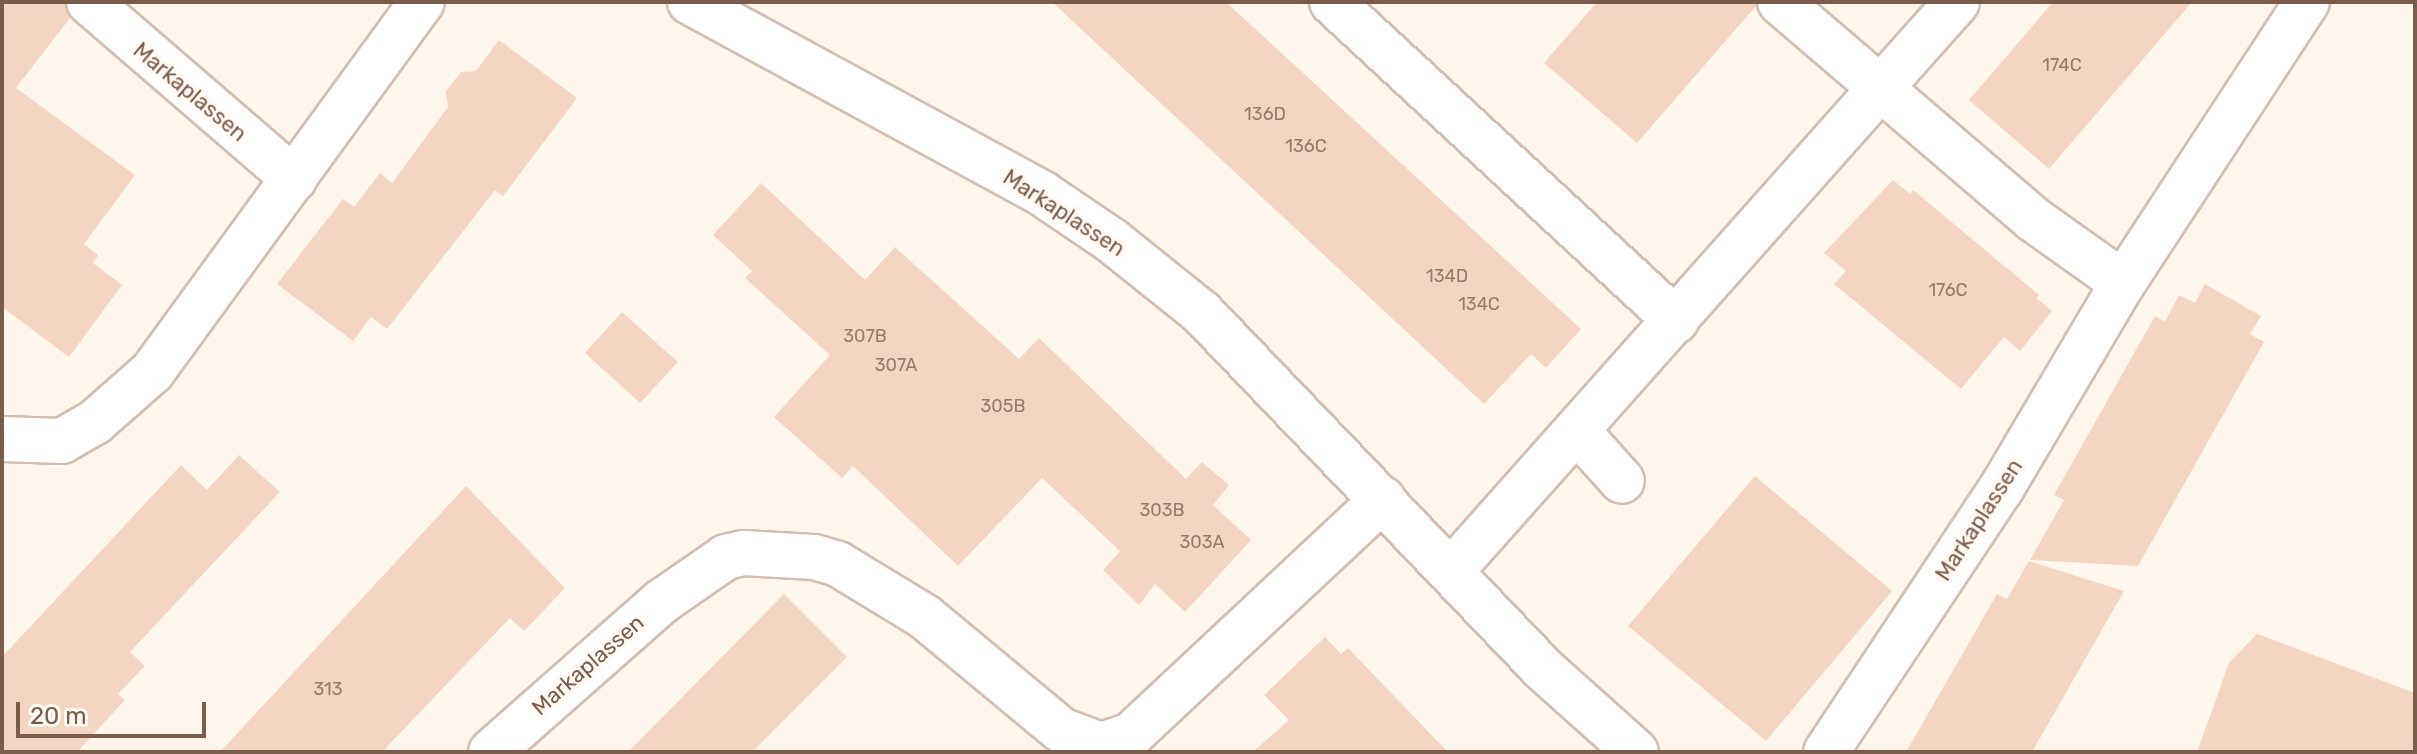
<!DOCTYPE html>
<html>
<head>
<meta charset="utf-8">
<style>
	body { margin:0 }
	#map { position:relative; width:2417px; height:754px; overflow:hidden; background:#fdf6ec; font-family:Rubik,sans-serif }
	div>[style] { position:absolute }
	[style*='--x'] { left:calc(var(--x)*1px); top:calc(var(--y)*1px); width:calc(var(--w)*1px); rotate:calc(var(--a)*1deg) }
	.building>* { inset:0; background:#f3d5c3 }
	.roads { filter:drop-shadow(2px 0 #d1beb0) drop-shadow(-2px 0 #d1beb0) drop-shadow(0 2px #d1beb0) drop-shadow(0 -2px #d1beb0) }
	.minor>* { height:44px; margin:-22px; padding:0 22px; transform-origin:22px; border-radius:22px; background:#fff }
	span { translate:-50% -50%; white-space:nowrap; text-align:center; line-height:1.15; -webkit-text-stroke:7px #fffaf3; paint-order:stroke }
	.number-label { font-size:18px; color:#987a6a }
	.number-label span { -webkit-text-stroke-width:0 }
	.street-label { font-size:22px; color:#7a5c4d }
	.frame { position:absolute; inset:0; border:4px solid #7a5c4d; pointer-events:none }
	.scale { position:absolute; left:16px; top:702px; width:190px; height:36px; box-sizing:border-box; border:4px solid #7a5c4d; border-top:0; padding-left:10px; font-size:24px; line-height:28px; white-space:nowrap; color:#7a5c4d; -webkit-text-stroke:6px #fffaf3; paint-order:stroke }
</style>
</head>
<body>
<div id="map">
	<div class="building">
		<i style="clip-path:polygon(2px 2px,65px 2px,70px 18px,16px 88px,135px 175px,84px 244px,98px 255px,93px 263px,122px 285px,69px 357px,2px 307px)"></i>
		<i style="clip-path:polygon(1052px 2px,1226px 2px,1581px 329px,1546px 368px,1531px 354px,1484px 404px)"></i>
		<i style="clip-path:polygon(1597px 2px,1756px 2px,1756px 6px,1637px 143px,1544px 63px)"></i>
		<i style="clip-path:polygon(2053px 2px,2192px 2px,2049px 169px,1969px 100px)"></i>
		<i style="clip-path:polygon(499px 40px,577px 98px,503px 196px,495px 190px,387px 329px,371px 317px,353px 341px,277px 284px,343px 199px,354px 207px,380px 173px,392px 183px,448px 107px,446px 91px,461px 72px,476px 71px)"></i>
		<i style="clip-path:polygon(1893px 180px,1910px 194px,1913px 190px,2039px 295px,2036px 298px,2052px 311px,2020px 351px,2004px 337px,1961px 389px,1834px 284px,1846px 271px,1824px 253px)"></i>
		<i style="clip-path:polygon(761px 183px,865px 280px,895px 247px,1019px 359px,1039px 338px,1186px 479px,1202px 462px,1229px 485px,1213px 505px,1251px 540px,1185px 612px,1155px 584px,1139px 605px,1103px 570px,1120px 551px,1042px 478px,958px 566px,853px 466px,842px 478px,774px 417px,830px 355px,745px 278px,752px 271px,713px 235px)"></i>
		<i style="clip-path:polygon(2205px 284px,2261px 316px,2250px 334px,2264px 342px,2138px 566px,2030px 560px,2064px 500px,2054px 495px,2155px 316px,2165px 322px,2179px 295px,2195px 303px)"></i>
		<i style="clip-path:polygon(622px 312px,678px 362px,640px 403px,585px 353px)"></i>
		<i style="clip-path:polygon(239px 455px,280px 492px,130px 652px,145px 666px,118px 694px,125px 700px,77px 752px,2px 752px,2px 657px,181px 465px,207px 490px)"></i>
		<i style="clip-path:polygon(1755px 476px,1892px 591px,1766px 741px,1628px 626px)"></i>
		<i style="clip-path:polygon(466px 486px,565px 588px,524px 631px,510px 618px,382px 752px,220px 752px)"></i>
		<i style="clip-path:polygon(2029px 561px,2124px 591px,2032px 752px,1906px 752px,1997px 594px,2007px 599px)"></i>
		<i style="clip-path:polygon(784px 594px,847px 657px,752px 752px,628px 752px)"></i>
		<i style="clip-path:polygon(2257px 634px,2415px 693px,2415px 752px,2197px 752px,2229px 663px)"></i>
		<i style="clip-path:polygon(1325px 637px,1341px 654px,1348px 648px,1448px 752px,1253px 752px,1289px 720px,1264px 695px)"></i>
	</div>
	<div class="roads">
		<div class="minor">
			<i style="--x:89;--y:2;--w:271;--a:40.8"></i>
			<i style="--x:690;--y:2;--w:402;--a:28.5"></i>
			<i style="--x:1043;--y:194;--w:82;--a:34.1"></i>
			<i style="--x:1111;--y:240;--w:117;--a:38.7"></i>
			<i style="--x:1202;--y:313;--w:490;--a:46.2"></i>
			<i style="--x:1541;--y:667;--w:127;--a:41.8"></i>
			<i style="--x:1332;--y:2;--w:469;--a:42.8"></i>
			<i style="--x:1780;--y:2;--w:333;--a:40.6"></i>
			<i style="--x:2033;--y:219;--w:110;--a:35.4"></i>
			<i style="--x:1579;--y:433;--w:64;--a:48.1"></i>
			<i style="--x:2;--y:439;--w:60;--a:1.9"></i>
			<i style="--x:62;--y:441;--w:38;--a:-30"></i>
			<i style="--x:95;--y:422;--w:76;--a:-41.3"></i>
			<i style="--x:152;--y:372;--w:458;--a:-53.9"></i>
			<i style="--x:1452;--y:570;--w:760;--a:-48.36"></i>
			<i style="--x:491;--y:752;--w:227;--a:-41.4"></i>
			<i style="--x:661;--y:602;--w:79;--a:-34.7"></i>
			<i style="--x:726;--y:557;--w:17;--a:-13"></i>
			<i style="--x:743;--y:553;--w:71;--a:3.2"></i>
			<i style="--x:814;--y:557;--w:25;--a:16"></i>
			<i style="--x:838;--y:564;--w:102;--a:31.3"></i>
			<i style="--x:925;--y:617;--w:177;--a:39.7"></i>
			<i style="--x:1061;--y:730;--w:43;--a:20.6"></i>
			<i style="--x:1101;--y:745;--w:32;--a:-18"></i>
			<i style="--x:1131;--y:735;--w:345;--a:-43.1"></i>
			<i style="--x:1826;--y:752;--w:316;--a:-56.4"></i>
			<i style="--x:2001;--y:489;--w:239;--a:-59.4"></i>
			<i style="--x:2123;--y:283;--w:336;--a:-56.8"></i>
		</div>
	</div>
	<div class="number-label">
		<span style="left:2062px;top:65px">174C</span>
		<span style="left:1265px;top:114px">136D</span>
		<span style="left:1306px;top:146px">136C</span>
		<span style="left:1447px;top:276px">134D</span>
		<span style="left:1948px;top:290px">176C</span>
		<span style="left:1479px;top:304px">134C</span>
		<span style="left:865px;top:336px">307B</span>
		<span style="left:896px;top:365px">307A</span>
		<span style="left:1003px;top:406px">305B</span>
		<span style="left:1162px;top:510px">303B</span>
		<span style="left:1202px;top:542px">303A</span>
		<span style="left:328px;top:689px">313</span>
	</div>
	<div class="street-label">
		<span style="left:190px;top:92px;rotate:40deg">Markaplassen</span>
		<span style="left:1064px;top:213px;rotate:33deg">Markaplassen</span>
		<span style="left:1979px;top:520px;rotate:-57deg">Markaplassen</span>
		<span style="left:588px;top:665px;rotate:-41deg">Markaplassen</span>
	</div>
	<div class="frame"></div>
	<div class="scale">20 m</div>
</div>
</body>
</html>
